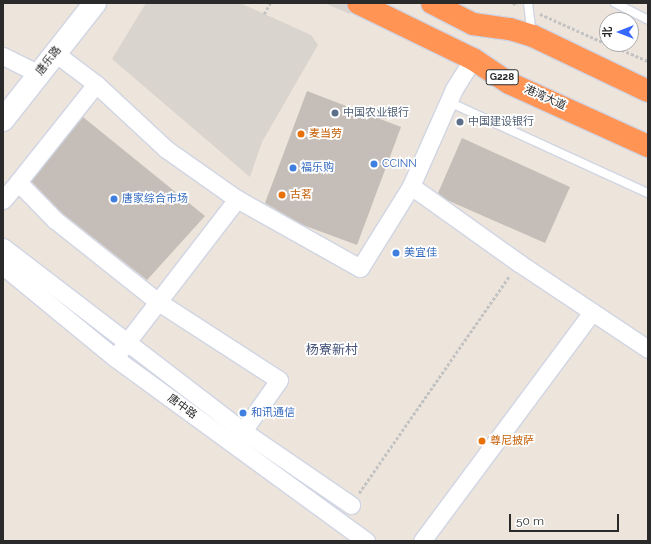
<!DOCTYPE html>
<html>
<head>
<meta charset="utf-8">
<style>
	body { margin:0 }
	#map { position:relative; width:651px; height:544px; overflow:hidden; background:#ede4db; font-family:Raleway,"Noto Sans SC",sans-serif }
	div>[style] { position:absolute }
	[style*='--x'] { left:calc(var(--x)*1px); top:calc(var(--y)*1px); width:calc(var(--w)*1px); rotate:calc(var(--a)*1deg) }
	.plaza>* { inset:0; background:#d9d4ce }
	.building>* { inset:0; background:#c5beb8 }
	.path>* { height:2.5px; margin-top:-1.25px; transform-origin:0; background:repeating-linear-gradient(90deg,#c3c3c3 0 3px,transparent 0 5px) }
	.roads { filter:drop-shadow(1px 0 #d0d5e3) drop-shadow(-1px 0 #d0d5e3) drop-shadow(0 1px #d0d5e3) drop-shadow(0 -1px #d0d5e3) }
	.lane>* { height:8px; margin:-4px; padding:0 4px; transform-origin:4px; border-radius:4px; background:#fff }
	.street>* { height:17px; margin:-8.5px; padding:0 8.5px; transform-origin:8.5px; border-radius:8.5px; background:#fff }
	.secondary>* { height:22px; margin:-11px; padding:0 11px; transform-origin:11px; border-radius:11px; background:#fff }
	.highway>* { height:22px; margin:-11px; padding:0 11px; transform-origin:11px; border-radius:11px; background:#ff9454 }
	.dots>* { width:11px; height:11px; translate:-50% -50%; box-sizing:border-box; border:2px solid #fff; border-radius:50% }
	span { translate:-50% -50%; white-space:nowrap; text-align:center; line-height:1.15; -webkit-text-stroke:3.5px #fff; paint-order:stroke }
	.shield-label span { padding:1px 3px; background:#fff; border:1px solid; border-radius:3px; -webkit-text-stroke-width:0 }
	.shield-label { font-size:10px; color:#2a2a2a; font-weight:700 }
	.street-label { font-size:11px; color:#2a2a2a }
	.service-label { font-size:11px; color:#4e5e75 }
	.left { translate:0 -50%; text-align:left }
	.food-label { font-size:11px; color:#c56008 }
	.shop-label { font-size:11px; color:#366cbe }
	.quarter-label { font-size:13px; color:#48557c }
	.frame { position:absolute; inset:0; border:4px solid #2a2a2a; pointer-events:none }
	.north { position:absolute; left:599px; top:12px; width:40px; height:40px; box-sizing:border-box; background:#fff; border:1px solid #aaa; border-radius:50%; rotate:270deg; font-size:11px; font-weight:700; line-height:16px; text-align:center; color:#2a2a2a }
	.north::after { content:''; display:block; margin:auto; width:14px; height:18px; background:#3667ff; clip-path:polygon(50% 0,100% 100%,50% 72%,0 100%) }
	.scale { position:absolute; left:509px; top:514px; width:110px; height:18px; box-sizing:border-box; border:2px solid #2a2a2a; border-top:0; padding-left:5px; font-size:12px; line-height:14px; white-space:nowrap; color:#2a2a2a; -webkit-text-stroke:3px #fff; paint-order:stroke }
</style>
</head>
<body>
<div id="map">
	<div class="plaza">
		<i style="clip-path:polygon(146px 3px,240px 3px,311px 35px,318px 45px,262px 142px,250px 177px,112px 59px)"></i>
		<i style="clip-path:polygon(324px 3px,354px 3px,350px 14px)"></i>
	</div>
	<div class="building">
		<i style="clip-path:polygon(307px 91px,401px 127px,357px 245px,303px 225px,265px 203px)"></i>
		<i style="clip-path:polygon(83px 117px,205px 216px,147px 280px,62px 213px,31px 181px)"></i>
		<i style="clip-path:polygon(462px 138px,570px 187px,545px 243px,447px 200px,438px 193px)"></i>
	</div>
	<div class="path">
		<i style="--x:513;--y:3;--w:5;--a:22"></i>
		<i style="--x:264;--y:14;--w:13;--a:-61"></i>
		<i style="--x:540;--y:14;--w:73;--a:24.1"></i>
		<i style="--x:608;--y:44;--w:43;--a:23"></i>
		<i style="--x:359;--y:493;--w:265;--a:-55.3"></i>
	</div>
	<div class="roads">
		<div class="lane">
			<i style="--x:528;--y:3;--w:31;--a:83"></i>
			<i style="--x:615;--y:3;--w:37;--a:27"></i>
			<i style="--x:449;--y:102;--w:219;--a:24.6"></i>
		</div>
		<div class="street">
			<i style="--x:55;--y:53;--w:51;--a:37.1"></i>
			<i style="--x:96;--y:84;--w:96;--a:42.9"></i>
			<i style="--x:166;--y:149;--w:87;--a:35.2"></i>
			<i style="--x:237;--y:199;--w:141;--a:29.3"></i>
			<i style="--x:360;--y:268;--w:97;--a:-58.1"></i>
			<i style="--x:411;--y:186;--w:106;--a:-66.1"></i>
			<i style="--x:454;--y:89;--w:36;--a:-58"></i>
			<i style="--x:3;--y:56;--w:40;--a:26.6"></i>
			<i style="--x:96;--y:84;--w:125;--a:128.5"></i>
			<i style="--x:18;--y:182;--w:53;--a:45.8"></i>
			<i style="--x:55;--y:220;--w:130;--a:38.5"></i>
			<i style="--x:157;--y:301;--w:145;--a:32.9"></i>
			<i style="--x:279;--y:380;--w:62;--a:125.2"></i>
			<i style="--x:411;--y:186;--w:133;--a:35.5"></i>
			<i style="--x:519;--y:263;--w:155;--a:33.7"></i>
			<i style="--x:3;--y:200;--w:23;--a:-50"></i>
			<i style="--x:3;--y:247;--w:302;--a:37.5"></i>
			<i style="--x:243;--y:431;--w:131;--a:34.4"></i>
			<i style="--x:3;--y:266;--w:145;--a:39.4"></i>
			<i style="--x:115;--y:358;--w:311;--a:36.1"></i>
			<i style="--x:120;--y:351;--w:192;--a:-52.4"></i>
			<i style="--x:422;--y:541;--w:285;--a:-53.4"></i>
		</div>
		<div class="secondary">
			<i style="--x:3;--y:120;--w:149;--a:-51.8"></i>
		</div>
		<div class="highway">
			<i style="--x:358;--y:3;--w:128;--a:26"></i>
			<i style="--x:473;--y:59;--w:43;--a:33.7"></i>
			<i style="--x:509;--y:83;--w:153;--a:24.4"></i>
			<i style="--x:432;--y:3;--w:46;--a:27.1"></i>
			<i style="--x:473;--y:24;--w:37;--a:8"></i>
			<i style="--x:510;--y:29;--w:24;--a:17"></i>
			<i style="--x:533;--y:36;--w:127;--a:25.6"></i>
		</div>
	</div>
	<div class="dots">
		<i style="left:335px;top:113px;background:#5c6f8a"></i>
		<i style="left:460px;top:122px;background:#5c6f8a"></i>
		<i style="left:301px;top:134px;background:#e8710a"></i>
		<i style="left:374px;top:164px;background:#3f7fe0"></i>
		<i style="left:293px;top:168px;background:#3f7fe0"></i>
		<i style="left:282px;top:195px;background:#e8710a"></i>
		<i style="left:114px;top:199px;background:#3f7fe0"></i>
		<i style="left:396px;top:253px;background:#3f7fe0"></i>
		<i style="left:243px;top:413px;background:#3f7fe0"></i>
		<i style="left:482px;top:441px;background:#e8710a"></i>
	</div>
	<div class="shield-label">
		<span style="left:502px;top:77px">G228</span>
	</div>
	<div class="street-label">
		<span style="left:49px;top:61px;rotate:-52deg">唐乐路</span>
		<span style="left:545px;top:98px;rotate:24deg">港湾大道</span>
		<span style="left:182px;top:407px;rotate:36deg">唐中路</span>
	</div>
	<div class="service-label">
		<span class="left" style="left:343px;top:113px">中国农业银行</span>
		<span class="left" style="left:468px;top:122px">中国建设银行</span>
	</div>
	<div class="food-label">
		<span class="left" style="left:309px;top:134px">麦当劳</span>
		<span class="left" style="left:290px;top:195px">古茗</span>
		<span class="left" style="left:490px;top:441px">尊尼披萨</span>
	</div>
	<div class="shop-label">
		<span class="left" style="left:382px;top:164px">CCINN</span>
		<span class="left" style="left:301px;top:168px">福乐购</span>
		<span class="left" style="left:122px;top:199px">唐家综合市场</span>
		<span class="left" style="left:404px;top:253px">美宜佳</span>
		<span class="left" style="left:251px;top:413px">和讯通信</span>
	</div>
	<div class="quarter-label">
		<span style="left:332px;top:350px">杨寮新村</span>
	</div>
	<div class="frame"></div>
	<div class="north">北</div>
	<div class="scale">50 m</div>
</div>
</body>
</html>
